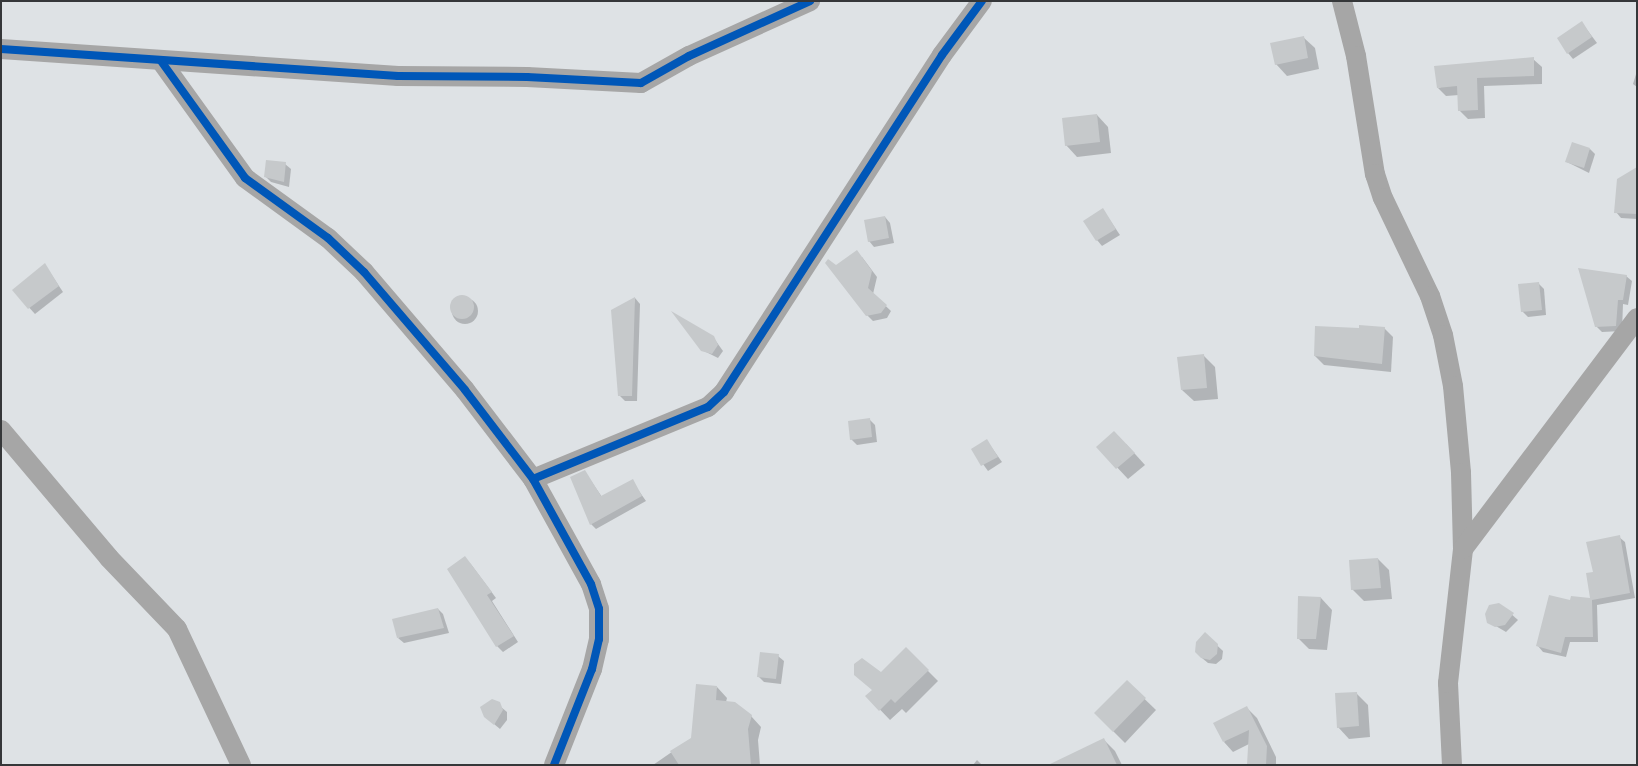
<!DOCTYPE html>
<html>
<head>
<meta charset="utf-8">
<style>
	body { margin:0 }
	#map { position:relative; width:1638px; height:766px; overflow:hidden; background:#dee2e5; font-family:"Archivo Narrow",sans-serif }
	div>[style] { position:absolute }
	[style*='--x'] { left:calc(var(--x)*1px); top:calc(var(--y)*1px); width:calc(var(--w)*1px); rotate:calc(var(--a)*1deg) }
	.shadow>* { inset:0; background:#0003 }
	.round { border-radius:50% }
	.building>* { inset:0; background:#c6c9cb }
	.street>* { height:20px; margin:-10px; padding:0 10px; transform-origin:10px; border-radius:10px; background:#a6a6a6 }
	.cycleway>* { height:8px; margin:-4px; padding:0 4px; transform-origin:4px; border-radius:4px; background:#0057b8 }
	span { translate:-50% -50%; white-space:nowrap; text-align:center; line-height:1.15; -webkit-text-stroke:4.5px #fff; paint-order:stroke }
	.frame { position:absolute; inset:0; border:2px solid #353739; pointer-events:none }
</style>
</head>
<body>
<div id="map">
	<div class="shadow">
		<i style="clip-path:polygon(1582px 23px,1597px 43px,1573px 59px,1568px 53px)"></i>
		<i style="clip-path:polygon(1303px 37px,1315px 48px,1319px 69px,1287px 76px,1276px 64px)"></i>
		<i style="clip-path:polygon(1533px 59px,1542px 67px,1542px 84px,1484px 86px,1485px 118px,1468px 119px,1459px 110px,1459px 95px,1446px 96px,1438px 88px)"></i>
		<i style="clip-path:polygon(1637px 71px,1637px 87px,1633px 84px)"></i>
		<i style="clip-path:polygon(1097px 115px,1108px 127px,1111px 153px,1077px 157px,1066px 145px)"></i>
		<i style="clip-path:polygon(1590px 149px,1595px 154px,1589px 173px,1567px 162px)"></i>
		<i style="clip-path:polygon(285px 164px,291px 169px,289px 187px,271px 182px,266px 177px)"></i>
		<i style="clip-path:polygon(1637px 169px,1637px 219px,1621px 218px,1616px 212px)"></i>
		<i style="clip-path:polygon(1103px 210px,1120px 235px,1102px 246px,1097px 240px)"></i>
		<i style="clip-path:polygon(885px 217px,890px 223px,894px 243px,874px 247px,869px 241px)"></i>
		<i style="clip-path:polygon(862px 257px,877px 277px,873px 294px,891px 311px,887px 318px,873px 321px,867px 315px,836px 267px)"></i>
		<i style="clip-path:polygon(45px 265px,63px 292px,35px 314px,14px 291px)"></i>
		<i style="clip-path:polygon(1626px 276px,1632px 281px,1628px 305px,1623px 304px,1622px 331px,1602px 332px,1596px 326px)"></i>
		<i style="clip-path:polygon(1538px 283px,1544px 289px,1546px 315px,1528px 317px,1522px 311px)"></i>
		<i style="clip-path:polygon(635px 298px,640px 304px,637px 401px,625px 401px,620px 396px)"></i>
		<i class="round" style="left:452px;top:298px;width:26px;height:26px"></i>
		<i style="clip-path:polygon(1384px 328px,1393px 337px,1391px 372px,1324px 365px,1315px 356px,1360px 329px)"></i>
		<i style="clip-path:polygon(713px 337px,723px 351px,718px 358px,702px 350px)"></i>
		<i style="clip-path:polygon(1204px 356px,1215px 367px,1218px 399px,1194px 401px,1182px 390px)"></i>
		<i style="clip-path:polygon(869px 419px,875px 425px,877px 442px,857px 445px,851px 439px)"></i>
		<i style="clip-path:polygon(987px 441px,1002px 462px,988px 471px,972px 449px)"></i>
		<i style="clip-path:polygon(1126px 444px,1145px 465px,1128px 479px,1098px 447px)"></i>
		<i style="clip-path:polygon(585px 472px,602px 497px,632px 481px,646px 501px,596px 529px,591px 524px)"></i>
		<i style="clip-path:polygon(1619px 537px,1625px 542px,1635px 598px,1597px 605px,1598px 642px,1570px 642px,1566px 657px,1543px 652px,1538px 646px,1571px 601px,1592px 600px,1594px 573px)"></i>
		<i style="clip-path:polygon(1378px 559px,1389px 570px,1392px 599px,1364px 601px,1352px 589px)"></i>
		<i style="clip-path:polygon(470px 563px,496px 598px,492px 601px,518px 642px,503px 652px,497px 646px)"></i>
		<i style="clip-path:polygon(1299px 598px,1321px 598px,1332px 610px,1327px 650px,1309px 649px,1298px 638px)"></i>
		<i style="clip-path:polygon(1502px 606px,1518px 620px,1506px 632px,1489px 622px)"></i>
		<i style="clip-path:polygon(438px 609px,443px 614px,449px 633px,404px 643px,398px 638px)"></i>
		<i style="clip-path:polygon(1205px 634px,1223px 651px,1222px 659px,1216px 664px,1208px 663px,1202px 658px)"></i>
		<i style="clip-path:polygon(906px 649px,938px 681px,906px 713px,902px 709px,890px 720px,867px 696px,873px 690px,854px 672px,857px 662px,881px 674px)"></i>
		<i style="clip-path:polygon(778px 656px,784px 661px,781px 684px,764px 682px,758px 676px)"></i>
		<i style="clip-path:polygon(1127px 682px,1156px 710px,1125px 743px,1095px 713px)"></i>
		<i style="clip-path:polygon(717px 687px,727px 698px,726px 702px,751px 716px,761px 727px,758px 740px,760px 765px,653px 765px,692px 738px)"></i>
		<i style="clip-path:polygon(1356px 693px,1368px 705px,1370px 737px,1349px 739px,1338px 727px)"></i>
		<i style="clip-path:polygon(501px 707px,507px 712px,507px 720px,500px 729px,488px 719px)"></i>
		<i style="clip-path:polygon(1247px 708px,1257px 718px,1276px 757px,1276px 765px,1252px 765px,1249px 744px,1233px 752px,1224px 742px)"></i>
		<i style="clip-path:polygon(1104px 740px,1115px 751px,1122px 765px,1069px 765px)"></i>
		<i style="clip-path:polygon(977px 760px,982px 765px,973px 765px)"></i>
	</div>
	<div class="building">
		<i style="clip-path:polygon(1582px 21px,1592px 37px,1567px 54px,1557px 38px)"></i>
		<i style="clip-path:polygon(1304px 36px,1308px 58px,1275px 65px,1270px 43px)"></i>
		<i style="clip-path:polygon(1534px 57px,1534px 76px,1477px 78px,1478px 110px,1458px 111px,1457px 86px,1437px 88px,1434px 66px)"></i>
		<i style="clip-path:polygon(1097px 114px,1100px 142px,1065px 146px,1062px 118px)"></i>
		<i style="clip-path:polygon(1572px 142px,1590px 148px,1584px 168px,1565px 162px)"></i>
		<i style="clip-path:polygon(266px 160px,286px 162px,284px 182px,264px 177px)"></i>
		<i style="clip-path:polygon(1637px 167px,1637px 214px,1614px 213px,1617px 179px)"></i>
		<i style="clip-path:polygon(1103px 208px,1116px 229px,1096px 241px,1083px 221px)"></i>
		<i style="clip-path:polygon(885px 216px,889px 238px,868px 242px,864px 220px)"></i>
		<i style="clip-path:polygon(857px 250px,872px 271px,868px 288px,887px 305px,881px 313px,866px 316px,825px 263px,828px 259px,836px 265px)"></i>
		<i style="clip-path:polygon(45px 263px,59px 286px,28px 309px,12px 290px)"></i>
		<i style="clip-path:polygon(1578px 268px,1627px 275px,1623px 300px,1618px 300px,1616px 326px,1595px 327px)"></i>
		<i style="clip-path:polygon(1539px 282px,1542px 310px,1521px 312px,1518px 284px)"></i>
		<i class="round" style="left:450px;top:295px;width:24px;height:24px"></i>
		<i style="clip-path:polygon(635px 297px,632px 396px,618px 396px,611px 310px)"></i>
		<i style="clip-path:polygon(671px 311px,714px 336px,718px 345px,712px 354px,701px 351px)"></i>
		<i style="clip-path:polygon(1359px 325px,1385px 327px,1382px 364px,1314px 356px,1315px 326px,1359px 328px)"></i>
		<i style="clip-path:polygon(1204px 354px,1207px 388px,1181px 390px,1177px 357px)"></i>
		<i style="clip-path:polygon(870px 418px,872px 437px,850px 440px,848px 421px)"></i>
		<i style="clip-path:polygon(1114px 431px,1135px 453px,1116px 469px,1096px 447px)"></i>
		<i style="clip-path:polygon(987px 439px,998px 457px,981px 466px,971px 449px)"></i>
		<i style="clip-path:polygon(585px 470px,601px 496px,633px 479px,642px 496px,590px 525px,570px 477px)"></i>
		<i style="clip-path:polygon(1620px 535px,1630px 593px,1592px 600px,1593px 637px,1565px 637px,1561px 653px,1536px 646px,1549px 595px,1570px 600px,1571px 596px,1590px 598px,1586px 573px,1593px 572px,1586px 542px)"></i>
		<i style="clip-path:polygon(465px 556px,492px 592px,487px 595px,514px 636px,496px 647px,447px 569px)"></i>
		<i style="clip-path:polygon(1378px 558px,1381px 588px,1351px 590px,1349px 560px)"></i>
		<i style="clip-path:polygon(1298px 596px,1321px 597px,1316px 639px,1297px 639px)"></i>
		<i style="clip-path:polygon(1499px 603px,1514px 613px,1505px 625px,1495px 627px,1487px 623px,1485px 614px,1489px 605px)"></i>
		<i style="clip-path:polygon(438px 608px,444px 628px,397px 638px,392px 619px)"></i>
		<i style="clip-path:polygon(1205px 632px,1218px 644px,1217px 654px,1210px 660px,1201px 658px,1195px 652px,1196px 642px)"></i>
		<i style="clip-path:polygon(906px 647px,929px 670px,895px 703px,891px 699px,879px 711px,865px 696px,872px 690px,854px 675px,854px 664px,862px 658px,881px 672px)"></i>
		<i style="clip-path:polygon(760px 652px,779px 654px,776px 679px,757px 677px)"></i>
		<i style="clip-path:polygon(1127px 680px,1146px 698px,1113px 732px,1094px 713px)"></i>
		<i style="clip-path:polygon(696px 684px,717px 686px,716px 700px,735px 702px,752px 715px,748px 729px,751px 765px,679px 765px,670px 751px,691px 738px)"></i>
		<i style="clip-path:polygon(1357px 692px,1359px 726px,1337px 728px,1335px 693px)"></i>
		<i style="clip-path:polygon(492px 699px,500px 702px,503px 710px,494px 725px,484px 717px,480px 707px)"></i>
		<i style="clip-path:polygon(1247px 706px,1267px 746px,1266px 765px,1247px 765px,1249px 730px,1223px 742px,1213px 723px)"></i>
		<i style="clip-path:polygon(1104px 738px,1117px 765px,1048px 765px)"></i>
	</div>
	<div class="street">
		<i style="--x:1342;--y:1;--w:57;--a:75.7"></i>
		<i style="--x:1356;--y:56;--w:120;--a:80.9"></i>
		<i style="--x:1375;--y:174;--w:25;--a:72"></i>
		<i style="--x:1383;--y:198;--w:109;--a:64.4"></i>
		<i style="--x:1430;--y:296;--w:41;--a:71.6"></i>
		<i style="--x:1443;--y:335;--w:52;--a:78.9"></i>
		<i style="--x:1453;--y:386;--w:87;--a:84.7"></i>
		<i style="--x:1461;--y:473;--w:76;--a:88.5"></i>
		<i style="--x:1;--y:49;--w:398;--a:3.9"></i>
		<i style="--x:398;--y:76;--w:129;--a:0.4"></i>
		<i style="--x:527;--y:77;--w:114;--a:3"></i>
		<i style="--x:641;--y:83;--w:55;--a:-29.4"></i>
		<i style="--x:689;--y:56;--w:133;--a:-24.4"></i>
		<i style="--x:161;--y:61;--w:144;--a:54.3"></i>
		<i style="--x:245;--y:178;--w:102;--a:35.9"></i>
		<i style="--x:328;--y:238;--w:50;--a:43.4"></i>
		<i style="--x:364;--y:272;--w:155;--a:49.4"></i>
		<i style="--x:465;--y:390;--w:112;--a:52.6"></i>
		<i style="--x:533;--y:479;--w:120;--a:61.1"></i>
		<i style="--x:591;--y:584;--w:26;--a:72"></i>
		<i style="--x:599;--y:609;--w:30;--a:90"></i>
		<i style="--x:599;--y:639;--w:31;--a:103"></i>
		<i style="--x:592;--y:669;--w:103;--a:111.6"></i>
		<i style="--x:1;--y:430;--w:167;--a:49.8"></i>
		<i style="--x:109;--y:558;--w:98;--a:46.2"></i>
		<i style="--x:177;--y:629;--w:150;--a:64.8"></i>
		<i style="--x:533;--y:479;--w:189;--a:-22.4"></i>
		<i style="--x:708;--y:407;--w:22;--a:-43"></i>
		<i style="--x:724;--y:392;--w:401;--a:-57.1"></i>
		<i style="--x:942;--y:55;--w:67;--a:-53.5"></i>
		<i style="--x:1452;--y:765;--w:82;--a:-92.8"></i>
		<i style="--x:1448;--y:683;--w:135;--a:-83.6"></i>
		<i style="--x:1463;--y:549;--w:289;--a:-53"></i>
	</div>
	<div class="cycleway">
		<i style="--x:1;--y:49;--w:398;--a:3.9"></i>
		<i style="--x:398;--y:76;--w:129;--a:0.4"></i>
		<i style="--x:527;--y:77;--w:114;--a:3"></i>
		<i style="--x:641;--y:83;--w:55;--a:-29.4"></i>
		<i style="--x:689;--y:56;--w:133;--a:-24.4"></i>
		<i style="--x:161;--y:61;--w:144;--a:54.3"></i>
		<i style="--x:245;--y:178;--w:102;--a:35.9"></i>
		<i style="--x:328;--y:238;--w:50;--a:43.4"></i>
		<i style="--x:364;--y:272;--w:155;--a:49.4"></i>
		<i style="--x:465;--y:390;--w:112;--a:52.6"></i>
		<i style="--x:533;--y:479;--w:120;--a:61.1"></i>
		<i style="--x:591;--y:584;--w:26;--a:72"></i>
		<i style="--x:599;--y:609;--w:30;--a:90"></i>
		<i style="--x:599;--y:639;--w:31;--a:103"></i>
		<i style="--x:592;--y:669;--w:103;--a:111.6"></i>
		<i style="--x:533;--y:479;--w:189;--a:-22.4"></i>
		<i style="--x:708;--y:407;--w:22;--a:-43"></i>
		<i style="--x:724;--y:392;--w:401;--a:-57.1"></i>
		<i style="--x:942;--y:55;--w:67;--a:-53.5"></i>
	</div>
	<div class="frame"></div>
</div>
</body>
</html>
